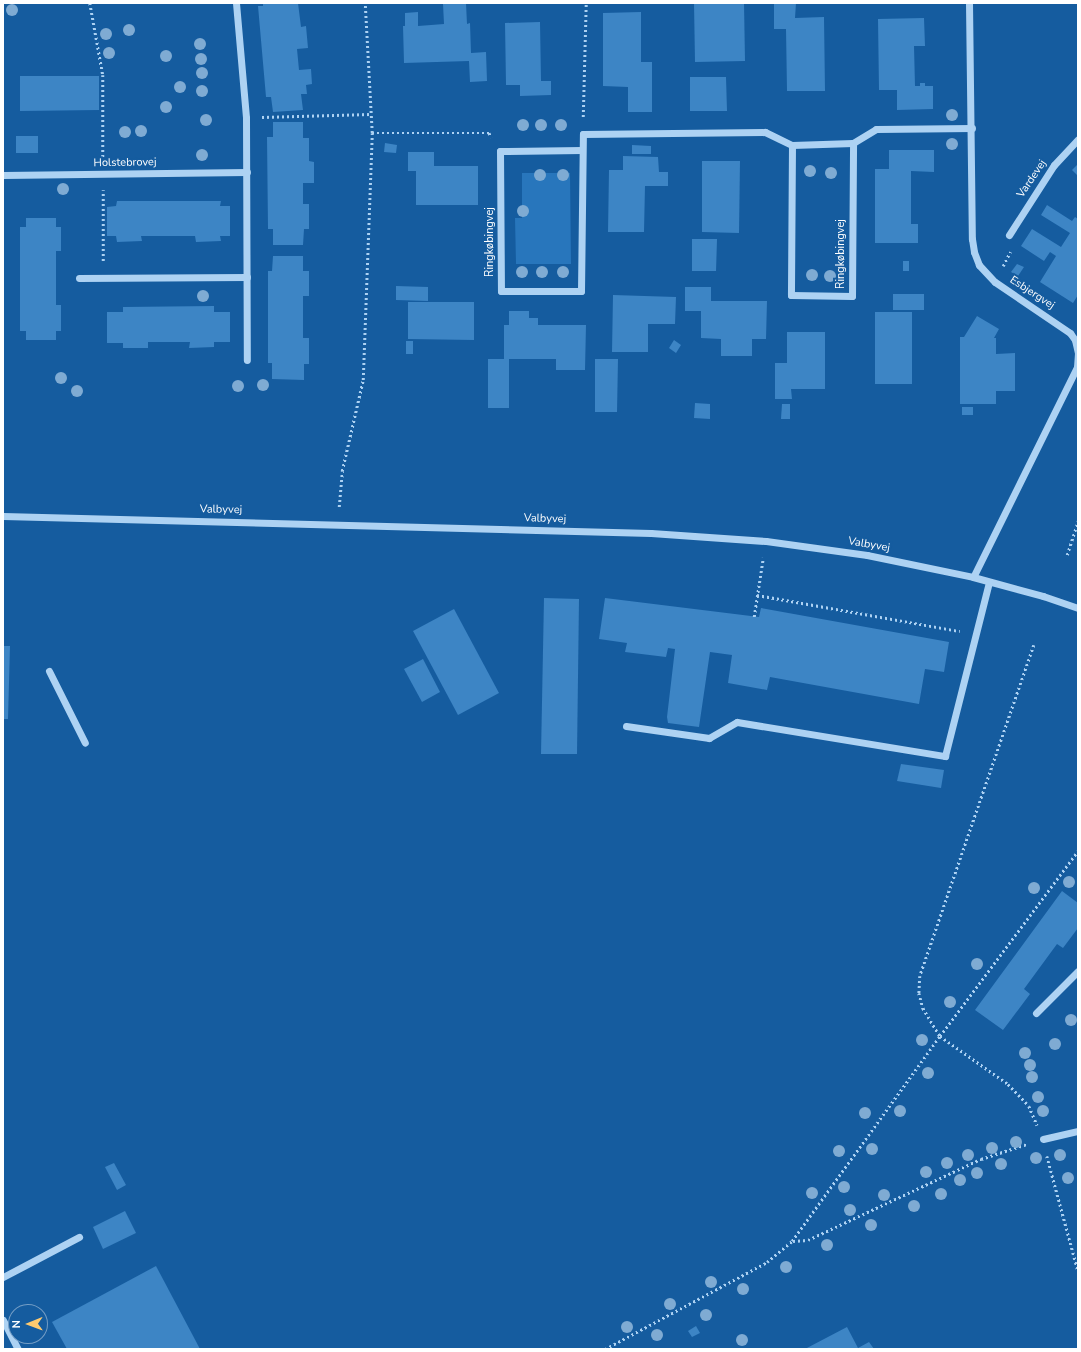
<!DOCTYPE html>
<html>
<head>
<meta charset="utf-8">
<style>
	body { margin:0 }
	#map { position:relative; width:1081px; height:1352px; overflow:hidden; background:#155c9f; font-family:"Nunito Sans",sans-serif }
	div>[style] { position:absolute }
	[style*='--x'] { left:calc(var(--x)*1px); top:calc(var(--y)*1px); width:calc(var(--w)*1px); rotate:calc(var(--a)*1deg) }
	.green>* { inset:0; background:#2876bc }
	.building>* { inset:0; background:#3d85c5 }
	.path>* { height:2.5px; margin-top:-1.25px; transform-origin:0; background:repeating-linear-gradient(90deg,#add2f3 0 2px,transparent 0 5px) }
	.minor>* { height:7px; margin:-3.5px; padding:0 3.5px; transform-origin:3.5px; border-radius:3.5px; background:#add2f3 }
	.trees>* { width:12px; height:12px; margin:-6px; border-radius:50%; background:#7fabd3 }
	span { translate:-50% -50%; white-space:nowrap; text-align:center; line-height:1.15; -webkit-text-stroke:4px #155c9f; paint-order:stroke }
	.street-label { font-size:11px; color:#fff }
	.frame { position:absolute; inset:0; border:4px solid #fff; pointer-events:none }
	.north { position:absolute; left:8px; top:1304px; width:40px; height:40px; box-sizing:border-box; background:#155c9f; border:1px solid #739dc5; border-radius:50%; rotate:269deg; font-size:11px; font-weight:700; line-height:16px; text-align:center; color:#fff }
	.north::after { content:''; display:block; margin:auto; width:14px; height:18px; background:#ffca6f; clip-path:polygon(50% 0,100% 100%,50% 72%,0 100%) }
</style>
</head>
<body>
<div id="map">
	<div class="green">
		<i style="clip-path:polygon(522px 173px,570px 173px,571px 264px,516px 264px,515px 218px,522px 218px)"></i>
	</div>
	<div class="building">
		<i style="clip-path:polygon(263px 3px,298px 3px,301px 27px,306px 26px,308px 48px,297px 49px,299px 70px,311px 69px,312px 84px,306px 85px,307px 94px,301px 94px,303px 110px,273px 112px,271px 97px,266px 97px,258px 6px,263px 6px)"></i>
		<i style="clip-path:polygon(466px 3px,467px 24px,470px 23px,471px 53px,486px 52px,487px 81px,470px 82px,469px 61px,404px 63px,403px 26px,405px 26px,405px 13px,418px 12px,418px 26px,444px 24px,443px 4px)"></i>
		<i style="clip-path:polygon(694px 3px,744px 3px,745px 61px,695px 62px)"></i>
		<i style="clip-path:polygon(774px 3px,796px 3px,795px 18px,824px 17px,825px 91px,787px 91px,786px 29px,774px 29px)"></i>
		<i style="clip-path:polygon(641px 12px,641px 62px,652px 62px,652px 112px,628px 112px,628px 87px,603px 86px,603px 13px)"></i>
		<i style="clip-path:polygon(924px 18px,925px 46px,914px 46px,915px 86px,920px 86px,920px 83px,925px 83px,925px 86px,933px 86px,933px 109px,897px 110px,897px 90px,879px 90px,878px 19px)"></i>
		<i style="clip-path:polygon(540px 22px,541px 81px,551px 81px,551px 95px,520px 96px,520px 85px,506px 85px,505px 23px)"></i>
		<i style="clip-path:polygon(20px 76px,99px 76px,99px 110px,20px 111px)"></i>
		<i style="clip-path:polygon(690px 77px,726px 77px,727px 111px,690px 111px)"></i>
		<i style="clip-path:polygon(273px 122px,303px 122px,303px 138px,309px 138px,309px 161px,314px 162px,314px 183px,303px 183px,303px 204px,309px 204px,309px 229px,304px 229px,303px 245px,273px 245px,273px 229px,268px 229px,267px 137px,273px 137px)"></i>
		<i style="clip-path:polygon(16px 136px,38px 136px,38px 153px,16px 153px)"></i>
		<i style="clip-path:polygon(385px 143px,397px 145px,396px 153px,384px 152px)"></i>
		<i style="clip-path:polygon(632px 145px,651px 146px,651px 154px,632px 154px)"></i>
		<i style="clip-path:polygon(889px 150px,934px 150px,934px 172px,911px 171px,911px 224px,918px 224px,918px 243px,875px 243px,875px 169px,889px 169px)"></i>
		<i style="clip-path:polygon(408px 152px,434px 152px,434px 166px,478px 166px,478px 205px,416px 205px,416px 171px,408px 171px)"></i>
		<i style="clip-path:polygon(623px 156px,658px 157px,659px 172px,668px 172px,668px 186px,645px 186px,644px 232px,608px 232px,609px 170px,623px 170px)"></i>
		<i style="clip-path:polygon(702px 161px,740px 161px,739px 233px,702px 232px)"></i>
		<i style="clip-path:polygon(1078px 164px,1078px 176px,1072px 170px)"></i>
		<i style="clip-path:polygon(117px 201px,221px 201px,220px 206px,230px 206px,230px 236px,220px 236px,221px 241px,196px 242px,195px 236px,141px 236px,142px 241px,117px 242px,116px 236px,107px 236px,107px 207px,116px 206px)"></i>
		<i style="clip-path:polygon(1047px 205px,1072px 221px,1075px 217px,1078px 219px,1078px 295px,1073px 303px,1040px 282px,1056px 256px,1050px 252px,1044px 261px,1021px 246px,1032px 229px,1061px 247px,1070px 233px,1041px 215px)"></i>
		<i style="clip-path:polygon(26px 218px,56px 218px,56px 227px,61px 227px,61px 251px,56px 251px,56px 305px,61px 305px,61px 331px,56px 331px,56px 340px,26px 340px,26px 331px,20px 331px,20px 227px,26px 227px)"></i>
		<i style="clip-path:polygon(692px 239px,717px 239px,716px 271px,692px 271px)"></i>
		<i style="clip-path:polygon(273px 256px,303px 256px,303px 271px,309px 271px,309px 296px,303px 296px,303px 338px,309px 338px,309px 364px,304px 364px,304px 380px,272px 379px,272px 363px,268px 363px,268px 271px,272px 271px)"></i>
		<i style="clip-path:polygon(903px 261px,909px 261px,909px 271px,903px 271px)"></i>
		<i style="clip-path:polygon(1017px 264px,1024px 267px,1018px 276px,1011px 272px)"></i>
		<i style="clip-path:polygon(396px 286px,428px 287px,428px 301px,396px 300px)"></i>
		<i style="clip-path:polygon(685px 287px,711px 287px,711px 301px,767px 301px,766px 339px,752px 339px,752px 356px,721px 356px,721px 339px,701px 338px,701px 311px,685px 311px)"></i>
		<i style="clip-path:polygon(893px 294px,924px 294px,924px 310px,893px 310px)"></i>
		<i style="clip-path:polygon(613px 295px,676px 297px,675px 324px,648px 324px,648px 352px,612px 352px)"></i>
		<i style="clip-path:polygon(408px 302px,474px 302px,474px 340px,408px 339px)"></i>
		<i style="clip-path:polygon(214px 306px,214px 312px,230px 312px,230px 342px,214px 342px,214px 347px,189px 348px,190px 342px,148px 342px,148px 348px,123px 348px,123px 343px,107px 343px,107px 312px,123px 312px,123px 307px)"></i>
		<i style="clip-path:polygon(509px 311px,529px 311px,529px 318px,538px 318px,538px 325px,586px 325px,585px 370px,556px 370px,556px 359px,509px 359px,509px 408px,488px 408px,488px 359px,504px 359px,504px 325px,509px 325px)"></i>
		<i style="clip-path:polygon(875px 312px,912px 312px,912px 384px,875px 384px)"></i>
		<i style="clip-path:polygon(977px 316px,999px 329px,994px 338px,996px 338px,996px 354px,1015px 353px,1015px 391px,996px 391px,996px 404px,960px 404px,960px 337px,964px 337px)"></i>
		<i style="clip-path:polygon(787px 332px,825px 332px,825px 389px,791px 389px,792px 399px,775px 399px,775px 363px,787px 363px)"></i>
		<i style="clip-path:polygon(674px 340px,681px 345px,676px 353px,669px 348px)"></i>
		<i style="clip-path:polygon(406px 341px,413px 341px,413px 354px,406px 354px)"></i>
		<i style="clip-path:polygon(595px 359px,618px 359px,617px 412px,595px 412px)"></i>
		<i style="clip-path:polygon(695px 403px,710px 404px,710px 419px,694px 418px)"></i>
		<i style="clip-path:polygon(782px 404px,790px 404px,790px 419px,781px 419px)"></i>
		<i style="clip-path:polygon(962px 407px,973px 407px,973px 415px,962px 415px)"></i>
		<i style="clip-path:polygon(544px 598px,579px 599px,577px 754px,541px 754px)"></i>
		<i style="clip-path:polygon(605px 598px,759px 617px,761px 608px,949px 642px,944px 672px,925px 669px,919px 704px,770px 677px,767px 690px,728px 683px,732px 655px,710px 652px,699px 727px,668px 723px,667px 717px,675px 649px,668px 648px,666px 657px,625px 652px,627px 643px,599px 639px)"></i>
		<i style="clip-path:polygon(454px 609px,499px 693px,458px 715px,413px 631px)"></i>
		<i style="clip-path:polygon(3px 646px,10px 646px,8px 719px,3px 719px)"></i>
		<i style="clip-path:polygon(423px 659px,440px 692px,422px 702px,404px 669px)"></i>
		<i style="clip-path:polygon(901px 764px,944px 770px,941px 788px,897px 781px)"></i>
		<i style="clip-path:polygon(1062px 891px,1078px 903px,1078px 928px,1063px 948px,1057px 944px,1024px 989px,1030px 994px,1003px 1030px,975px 1010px)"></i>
		<i style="clip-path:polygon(114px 1163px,126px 1185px,117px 1190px,105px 1167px)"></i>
		<i style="clip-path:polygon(125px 1211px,136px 1233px,103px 1249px,93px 1227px)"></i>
		<i style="clip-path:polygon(156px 1266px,200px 1349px,67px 1349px,52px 1322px)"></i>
		<i style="clip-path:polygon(696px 1326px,700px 1333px,692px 1337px,688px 1331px)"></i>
		<i style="clip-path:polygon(847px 1327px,858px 1348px,869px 1342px,874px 1349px,805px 1349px)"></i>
	</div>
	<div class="path">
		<i style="--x:90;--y:3;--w:73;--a:79.8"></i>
		<i style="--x:103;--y:75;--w:82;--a:90"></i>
		<i style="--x:262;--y:117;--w:109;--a:-1.6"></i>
		<i style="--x:583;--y:117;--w:114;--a:-88.5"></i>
		<i style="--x:372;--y:133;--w:117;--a:0"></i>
		<i style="--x:489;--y:133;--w:5;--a:53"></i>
		<i style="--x:103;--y:261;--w:71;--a:-90"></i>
		<i style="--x:1003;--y:266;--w:16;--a:-63"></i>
		<i style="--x:339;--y:507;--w:36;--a:-85"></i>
		<i style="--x:342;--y:471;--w:93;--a:-77"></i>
		<i style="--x:363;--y:380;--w:247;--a:-87.9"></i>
		<i style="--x:372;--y:133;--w:130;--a:-93.1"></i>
		<i style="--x:1067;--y:555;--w:36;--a:-72"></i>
		<i style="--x:757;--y:595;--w:206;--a:10.1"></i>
		<i style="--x:754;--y:617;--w:60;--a:-81.3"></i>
		<i style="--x:1034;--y:645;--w:350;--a:109"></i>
		<i style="--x:920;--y:976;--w:17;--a:93"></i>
		<i style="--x:919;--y:993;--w:16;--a:75"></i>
		<i style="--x:923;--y:1008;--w:33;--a:59"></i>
		<i style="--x:940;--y:1036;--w:83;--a:35.2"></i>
		<i style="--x:1008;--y:1084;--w:30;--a:46"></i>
		<i style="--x:1029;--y:1106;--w:21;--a:67"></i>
		<i style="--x:1047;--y:1156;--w:119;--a:74.9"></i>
		<i style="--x:793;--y:1241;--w:15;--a:-4"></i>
		<i style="--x:808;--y:1240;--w:191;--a:-25.1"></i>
		<i style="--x:981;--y:1159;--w:48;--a:-18.1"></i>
		<i style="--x:605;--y:1349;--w:184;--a:-28.2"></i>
		<i style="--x:767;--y:1262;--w:33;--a:-40"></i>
		<i style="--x:792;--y:1241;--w:253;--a:-54.2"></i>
		<i style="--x:940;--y:1036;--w:231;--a:-53.3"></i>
	</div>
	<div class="minor">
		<i style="--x:236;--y:3;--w:115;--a:85"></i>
		<i style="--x:246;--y:118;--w:242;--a:89.8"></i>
		<i style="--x:969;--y:3;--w:236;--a:89.3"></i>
		<i style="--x:972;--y:239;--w:13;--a:81"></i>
		<i style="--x:974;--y:252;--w:14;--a:69"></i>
		<i style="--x:979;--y:265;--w:23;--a:47"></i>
		<i style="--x:995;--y:282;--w:91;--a:34.2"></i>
		<i style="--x:1070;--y:333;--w:9;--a:54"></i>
		<i style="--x:1075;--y:340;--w:13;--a:77"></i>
		<i style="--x:1078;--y:353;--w:14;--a:94"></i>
		<i style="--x:1077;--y:367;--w:234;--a:116.3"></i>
		<i style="--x:792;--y:145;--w:150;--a:90.4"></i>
		<i style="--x:791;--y:295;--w:61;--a:0.9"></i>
		<i style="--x:852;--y:296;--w:153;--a:-89.6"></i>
		<i style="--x:582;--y:150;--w:82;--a:179.3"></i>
		<i style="--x:500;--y:151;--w:140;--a:89.6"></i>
		<i style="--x:501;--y:291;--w:80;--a:0"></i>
		<i style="--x:581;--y:291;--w:157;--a:-89.3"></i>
		<i style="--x:583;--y:134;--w:182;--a:-0.6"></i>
		<i style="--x:765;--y:132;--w:30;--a:26"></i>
		<i style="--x:792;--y:145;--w:61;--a:-1.9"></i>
		<i style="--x:853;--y:143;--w:27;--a:-31"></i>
		<i style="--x:876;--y:129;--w:96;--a:-0.6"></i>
		<i style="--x:3;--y:175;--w:244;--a:-0.7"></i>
		<i style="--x:1009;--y:235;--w:83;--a:-57.3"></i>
		<i style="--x:1054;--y:165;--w:35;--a:-47"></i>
		<i style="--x:79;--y:278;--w:168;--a:-0.3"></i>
		<i style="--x:3;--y:516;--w:648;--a:1.5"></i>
		<i style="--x:651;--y:533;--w:115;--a:4"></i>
		<i style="--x:766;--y:541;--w:102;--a:7.9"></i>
		<i style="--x:867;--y:555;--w:108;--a:11.7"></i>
		<i style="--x:973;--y:577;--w:73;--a:15.2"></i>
		<i style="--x:1043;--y:596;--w:37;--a:19"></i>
		<i style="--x:49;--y:671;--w:80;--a:63.4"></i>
		<i style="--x:626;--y:726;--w:84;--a:8.2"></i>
		<i style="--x:709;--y:738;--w:32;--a:-30"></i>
		<i style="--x:737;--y:722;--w:211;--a:9.3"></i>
		<i style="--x:945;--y:756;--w:179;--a:-75.8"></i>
		<i style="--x:1036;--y:1013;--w:59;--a:-45"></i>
		<i style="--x:1043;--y:1139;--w:36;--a:-13"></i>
		<i style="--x:3;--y:1277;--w:86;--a:-27.8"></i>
		<i style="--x:3;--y:1320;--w:33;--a:63"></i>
	</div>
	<div class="trees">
		<i style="left:12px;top:10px"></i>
		<i style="left:129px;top:30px"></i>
		<i style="left:106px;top:34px"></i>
		<i style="left:200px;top:44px"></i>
		<i style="left:109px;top:53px"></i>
		<i style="left:166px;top:56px"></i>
		<i style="left:201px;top:59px"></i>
		<i style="left:202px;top:73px"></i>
		<i style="left:180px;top:87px"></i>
		<i style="left:202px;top:91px"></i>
		<i style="left:166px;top:107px"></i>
		<i style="left:952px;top:115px"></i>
		<i style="left:206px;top:120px"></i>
		<i style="left:523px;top:125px"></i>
		<i style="left:541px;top:125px"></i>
		<i style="left:561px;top:125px"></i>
		<i style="left:141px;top:131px"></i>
		<i style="left:125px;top:132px"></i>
		<i style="left:952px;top:144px"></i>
		<i style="left:202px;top:155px"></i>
		<i style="left:810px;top:171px"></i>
		<i style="left:831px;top:173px"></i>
		<i style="left:540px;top:175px"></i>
		<i style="left:563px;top:175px"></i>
		<i style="left:63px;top:189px"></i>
		<i style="left:523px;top:211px"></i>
		<i style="left:522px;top:272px"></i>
		<i style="left:542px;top:272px"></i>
		<i style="left:563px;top:272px"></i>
		<i style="left:812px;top:275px"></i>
		<i style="left:830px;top:276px"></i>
		<i style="left:203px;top:296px"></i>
		<i style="left:61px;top:378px"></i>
		<i style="left:263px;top:385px"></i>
		<i style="left:238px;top:386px"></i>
		<i style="left:77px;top:391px"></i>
		<i style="left:1069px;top:882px"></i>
		<i style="left:1034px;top:888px"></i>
		<i style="left:977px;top:964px"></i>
		<i style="left:950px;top:1002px"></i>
		<i style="left:1071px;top:1020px"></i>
		<i style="left:922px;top:1040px"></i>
		<i style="left:1055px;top:1044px"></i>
		<i style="left:1025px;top:1053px"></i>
		<i style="left:1030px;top:1065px"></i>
		<i style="left:928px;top:1073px"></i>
		<i style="left:1032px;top:1077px"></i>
		<i style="left:1038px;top:1097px"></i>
		<i style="left:900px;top:1111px"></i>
		<i style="left:1043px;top:1111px"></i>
		<i style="left:865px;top:1113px"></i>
		<i style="left:1016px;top:1142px"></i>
		<i style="left:992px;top:1148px"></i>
		<i style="left:872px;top:1149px"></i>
		<i style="left:839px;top:1151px"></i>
		<i style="left:968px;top:1155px"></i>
		<i style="left:1060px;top:1155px"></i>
		<i style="left:1036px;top:1158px"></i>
		<i style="left:947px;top:1163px"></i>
		<i style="left:1001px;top:1164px"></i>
		<i style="left:926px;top:1172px"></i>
		<i style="left:977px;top:1173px"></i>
		<i style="left:1068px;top:1178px"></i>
		<i style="left:960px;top:1180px"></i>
		<i style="left:844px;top:1187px"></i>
		<i style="left:812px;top:1193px"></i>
		<i style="left:941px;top:1194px"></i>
		<i style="left:884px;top:1195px"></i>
		<i style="left:914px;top:1206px"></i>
		<i style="left:850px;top:1210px"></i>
		<i style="left:871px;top:1225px"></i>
		<i style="left:827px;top:1245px"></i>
		<i style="left:786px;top:1267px"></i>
		<i style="left:711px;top:1282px"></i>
		<i style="left:743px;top:1289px"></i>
		<i style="left:670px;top:1304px"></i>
		<i style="left:706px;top:1315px"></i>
		<i style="left:627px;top:1327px"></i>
		<i style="left:657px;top:1335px"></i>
		<i style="left:742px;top:1340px"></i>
	</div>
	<div class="street-label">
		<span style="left:125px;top:163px;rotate:-1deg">Holstebrovej</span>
		<span style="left:1032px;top:179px;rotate:-56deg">Vardevej</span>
		<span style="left:490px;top:242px;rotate:-90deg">Ringkøbingvej</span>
		<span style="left:841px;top:254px;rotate:-90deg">Ringkøbingvej</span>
		<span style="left:1032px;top:293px;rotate:33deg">Esbjergvej</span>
		<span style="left:221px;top:510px;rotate:1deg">Valbyvej</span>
		<span style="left:545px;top:519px;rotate:2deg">Valbyvej</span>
		<span style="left:869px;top:545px;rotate:10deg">Valbyvej</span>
	</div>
	<div class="frame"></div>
	<div class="north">N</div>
</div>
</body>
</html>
